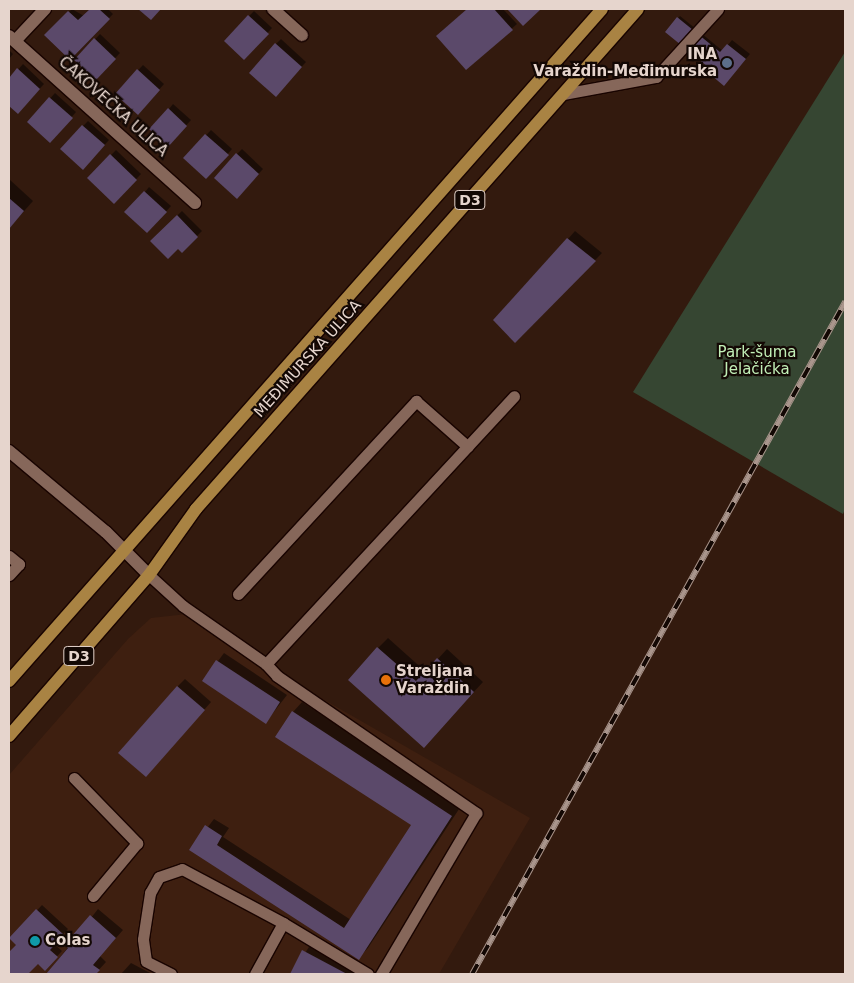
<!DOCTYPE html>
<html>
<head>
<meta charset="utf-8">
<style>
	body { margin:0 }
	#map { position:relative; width:854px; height:983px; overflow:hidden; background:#331a0e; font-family:"DejaVu Sans",sans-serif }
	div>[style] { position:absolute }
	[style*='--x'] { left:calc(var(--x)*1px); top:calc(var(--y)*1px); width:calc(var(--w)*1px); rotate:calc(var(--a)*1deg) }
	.built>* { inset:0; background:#3e1f10 }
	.green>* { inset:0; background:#364632 }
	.shadow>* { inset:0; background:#0007 }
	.building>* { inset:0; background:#5b496a }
	.roads { filter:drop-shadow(1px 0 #190400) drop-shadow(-1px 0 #190400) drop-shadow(0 1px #190400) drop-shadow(0 -1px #190400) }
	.service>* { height:11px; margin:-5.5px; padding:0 5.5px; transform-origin:5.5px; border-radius:5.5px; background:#86675a }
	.minor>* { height:12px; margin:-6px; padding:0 6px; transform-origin:6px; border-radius:6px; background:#86675a }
	.primary>* { height:12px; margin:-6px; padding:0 6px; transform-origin:6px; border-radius:6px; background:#a98343 }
	.rail>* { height:5.5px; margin-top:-2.75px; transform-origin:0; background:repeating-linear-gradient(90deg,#130804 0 11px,#a9958c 0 22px); box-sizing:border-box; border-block:1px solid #a9958c }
	.dots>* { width:14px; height:14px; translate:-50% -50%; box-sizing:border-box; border:2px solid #130804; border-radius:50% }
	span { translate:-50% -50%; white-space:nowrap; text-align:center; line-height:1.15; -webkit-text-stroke:4.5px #130804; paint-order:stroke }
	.shield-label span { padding:1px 4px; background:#130804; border:1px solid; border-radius:4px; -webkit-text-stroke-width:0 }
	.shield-label { font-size:14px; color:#e6d5cd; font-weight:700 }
	.poi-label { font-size:15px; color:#e6d5cd; font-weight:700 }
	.right { translate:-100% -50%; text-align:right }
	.left { translate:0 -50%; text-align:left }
	.street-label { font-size:15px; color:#e6d5cd }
	.park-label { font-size:15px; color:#c2efb7 }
	.frame { position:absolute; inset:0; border:10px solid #e6d5cd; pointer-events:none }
</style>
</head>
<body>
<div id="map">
	<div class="built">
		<i style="clip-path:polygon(187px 614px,220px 640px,530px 818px,439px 974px,9px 974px,9px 775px,128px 639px,151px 618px)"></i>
	</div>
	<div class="green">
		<i style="clip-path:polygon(845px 52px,845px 509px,843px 514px,633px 392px)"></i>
	</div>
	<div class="shadow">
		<i style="clip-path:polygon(72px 9px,84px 16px,91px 9px,108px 9px,113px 14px,70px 58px,46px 35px)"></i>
		<i style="clip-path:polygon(468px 9px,503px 9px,517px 24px,466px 68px,442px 31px)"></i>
		<i style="clip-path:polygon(254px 11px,272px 28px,244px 58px,225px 41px)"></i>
		<i style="clip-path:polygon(680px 16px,723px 51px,732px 40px,750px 54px,729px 79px,710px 67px,678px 18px)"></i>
		<i style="clip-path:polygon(100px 34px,120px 53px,96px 78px,76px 60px)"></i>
		<i style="clip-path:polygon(281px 39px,306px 62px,280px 90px,276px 44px)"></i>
		<i style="clip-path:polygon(9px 50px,13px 54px,9px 59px)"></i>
		<i style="clip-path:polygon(23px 64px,44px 84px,18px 112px,9px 104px,9px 80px)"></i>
		<i style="clip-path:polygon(143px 65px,164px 84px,143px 108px,116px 94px)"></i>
		<i style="clip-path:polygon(55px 93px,76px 112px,55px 136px,29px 122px)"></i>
		<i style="clip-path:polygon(173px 104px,191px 120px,173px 140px,169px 109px)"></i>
		<i style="clip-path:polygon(88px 121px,109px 140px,87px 164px,61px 149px)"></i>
		<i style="clip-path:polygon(211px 130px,232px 149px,211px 173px,185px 158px)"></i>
		<i style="clip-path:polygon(242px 149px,263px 169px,242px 192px,237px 154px)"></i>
		<i style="clip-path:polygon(116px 150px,141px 174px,114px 202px,89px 178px)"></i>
		<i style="clip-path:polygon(9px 179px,33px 201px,9px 228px)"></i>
		<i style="clip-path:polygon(149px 187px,171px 206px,152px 227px,145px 192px)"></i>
		<i style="clip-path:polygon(182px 211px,202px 231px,182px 251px,178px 247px,151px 241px)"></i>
		<i style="clip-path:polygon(575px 231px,602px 253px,515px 342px,568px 239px)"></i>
		<i style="clip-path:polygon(388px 638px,426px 672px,447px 649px,483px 682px,433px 736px,378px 648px)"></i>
		<i style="clip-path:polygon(224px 653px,287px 695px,266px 722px,204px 680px)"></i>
		<i style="clip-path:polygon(185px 679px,211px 702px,153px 768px,178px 686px)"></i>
		<i style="clip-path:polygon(302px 702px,461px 806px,368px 948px,358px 958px,191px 849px,214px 819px,229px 828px,223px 837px,351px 920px,413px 825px,293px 712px)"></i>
		<i style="clip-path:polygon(42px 905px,68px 929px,54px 944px,62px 951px,45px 969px,38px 963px,27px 974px,9px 974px,9px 954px,18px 945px,11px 938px)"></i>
		<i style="clip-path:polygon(98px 909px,123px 930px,100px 956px,106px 962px,95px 974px,47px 974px)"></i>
		<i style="clip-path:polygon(311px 944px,355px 968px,352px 974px,291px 974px)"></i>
		<i style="clip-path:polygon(131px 963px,152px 974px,121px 974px)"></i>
	</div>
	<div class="building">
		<i style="clip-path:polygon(90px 9px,99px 9px,110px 19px,70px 60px,44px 35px,68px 11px,78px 20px)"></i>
		<i style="clip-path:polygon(138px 9px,161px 9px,151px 20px)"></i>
		<i style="clip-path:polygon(467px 9px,494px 9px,513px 30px,466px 70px,436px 36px)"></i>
		<i style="clip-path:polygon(507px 9px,541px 9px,523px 26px)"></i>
		<i style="clip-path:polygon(248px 15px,269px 34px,244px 60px,224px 41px)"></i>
		<i style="clip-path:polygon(677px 17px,720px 52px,727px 44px,746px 59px,724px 86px,705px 70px,708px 67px,665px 32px)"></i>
		<i style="clip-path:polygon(94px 38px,116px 59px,96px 80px,74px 60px)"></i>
		<i style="clip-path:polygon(275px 43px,302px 67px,276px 97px,249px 73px)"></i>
		<i style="clip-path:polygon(17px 68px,40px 89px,18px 114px,9px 106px,9px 78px)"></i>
		<i style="clip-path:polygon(137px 69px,160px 90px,138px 115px,115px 94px)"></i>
		<i style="clip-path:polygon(49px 97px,73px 118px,50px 143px,27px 122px)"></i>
		<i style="clip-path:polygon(168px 108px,187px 126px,168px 147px,149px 129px)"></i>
		<i style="clip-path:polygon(82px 125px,105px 145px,83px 170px,60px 149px)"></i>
		<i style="clip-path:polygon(205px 134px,229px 155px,206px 179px,183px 158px)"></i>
		<i style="clip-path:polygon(236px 153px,259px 174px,237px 199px,214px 178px)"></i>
		<i style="clip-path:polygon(110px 154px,137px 180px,114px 204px,87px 178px)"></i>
		<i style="clip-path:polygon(144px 191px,167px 212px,147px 233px,124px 212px)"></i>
		<i style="clip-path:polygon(9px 198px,24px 211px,9px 229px)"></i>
		<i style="clip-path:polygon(177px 215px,198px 237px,182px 253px,178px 249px,168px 259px,150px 241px)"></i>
		<i style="clip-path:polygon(567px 238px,596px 261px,515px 343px,493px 320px)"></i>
		<i style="clip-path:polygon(377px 647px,416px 681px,437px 658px,474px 692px,424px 748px,348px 680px)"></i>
		<i style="clip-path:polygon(216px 660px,280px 702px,266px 724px,202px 681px)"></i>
		<i style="clip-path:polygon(177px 686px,205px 710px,146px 777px,118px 753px)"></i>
		<i style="clip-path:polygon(292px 711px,452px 816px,359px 960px,189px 850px,205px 825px,222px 836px,217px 845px,344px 928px,411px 825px,275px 737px)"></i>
		<i style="clip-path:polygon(36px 909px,64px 935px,50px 950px,58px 957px,45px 971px,38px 964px,28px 974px,9px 974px,9px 952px,16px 945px,9px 938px)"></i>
		<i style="clip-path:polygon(90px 915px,116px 938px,93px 965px,100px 970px,96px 974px,46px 974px,68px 948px,64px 945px)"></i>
		<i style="clip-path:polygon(302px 950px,347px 974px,290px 974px)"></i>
	</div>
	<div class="roads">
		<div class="service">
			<i style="--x:563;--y:94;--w:95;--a:-10.4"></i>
			<i style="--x:656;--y:77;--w:92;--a:-47.6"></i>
			<i style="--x:9;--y:556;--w:13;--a:39"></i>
			<i style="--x:19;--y:564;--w:15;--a:132"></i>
			<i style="--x:149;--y:575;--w:46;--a:42.4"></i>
			<i style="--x:183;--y:606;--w:101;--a:34.9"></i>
			<i style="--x:266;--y:664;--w:16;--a:47"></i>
			<i style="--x:277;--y:676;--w:242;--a:34.5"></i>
			<i style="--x:476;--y:813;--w:187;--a:120.5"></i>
			<i style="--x:238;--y:594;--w:263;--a:-47.3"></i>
			<i style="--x:416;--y:401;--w:69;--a:41.5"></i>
			<i style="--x:266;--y:664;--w:365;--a:-47.2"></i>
			<i style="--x:74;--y:778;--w:91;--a:45.9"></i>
			<i style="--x:137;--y:843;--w:69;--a:129.7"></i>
			<i style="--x:171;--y:974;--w:28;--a:-153"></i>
			<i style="--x:146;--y:961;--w:22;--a:-98"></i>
			<i style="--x:143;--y:939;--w:47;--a:-81.3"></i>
			<i style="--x:150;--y:893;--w:18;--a:-61"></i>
			<i style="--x:159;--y:877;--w:24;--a:-19"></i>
			<i style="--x:182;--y:869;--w:115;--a:28.1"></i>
			<i style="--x:283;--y:923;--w:99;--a:31"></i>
			<i style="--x:255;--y:974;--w:58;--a:-61.2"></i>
		</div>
		<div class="minor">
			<i style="--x:273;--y:9;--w:39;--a:42"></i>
			<i style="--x:9;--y:36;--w:250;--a:41.9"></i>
			<i style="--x:15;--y:41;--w:44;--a:-46.8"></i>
			<i style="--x:9;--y:451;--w:126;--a:39.9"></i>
			<i style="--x:106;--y:532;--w:61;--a:45"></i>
		</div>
		<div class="primary">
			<i style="--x:9;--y:681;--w:896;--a:-48.57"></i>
			<i style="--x:9;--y:736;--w:213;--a:-49"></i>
			<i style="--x:149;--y:575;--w:81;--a:-54.5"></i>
			<i style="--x:196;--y:509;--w:667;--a:-48.52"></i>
		</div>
	</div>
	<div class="rail">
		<i style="--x:472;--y:974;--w:769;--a:-60.97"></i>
	</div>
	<div class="dots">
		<i style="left:727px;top:63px;background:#5c6f8a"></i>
		<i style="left:386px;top:680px;background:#e8710a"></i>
		<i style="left:35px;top:941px;background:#0f9aa8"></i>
	</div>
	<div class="shield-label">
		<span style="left:470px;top:200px">D3</span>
		<span style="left:79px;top:656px">D3</span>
	</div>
	<div class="poi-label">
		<span class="right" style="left:717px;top:63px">INA<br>Varaždin-Međimurska</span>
		<span class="left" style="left:396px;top:680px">Streljana<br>Varaždin</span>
		<span class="left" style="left:45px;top:941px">Colas</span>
	</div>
	<div class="street-label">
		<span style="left:113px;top:107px;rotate:42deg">ČAKOVEČKA ULICA</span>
		<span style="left:308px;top:359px;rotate:-48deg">MEĐIMURSKA ULICA</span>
	</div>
	<div class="park-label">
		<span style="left:757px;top:361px">Park-šuma<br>Jelačićka</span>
	</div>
	<div class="frame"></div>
</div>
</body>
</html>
